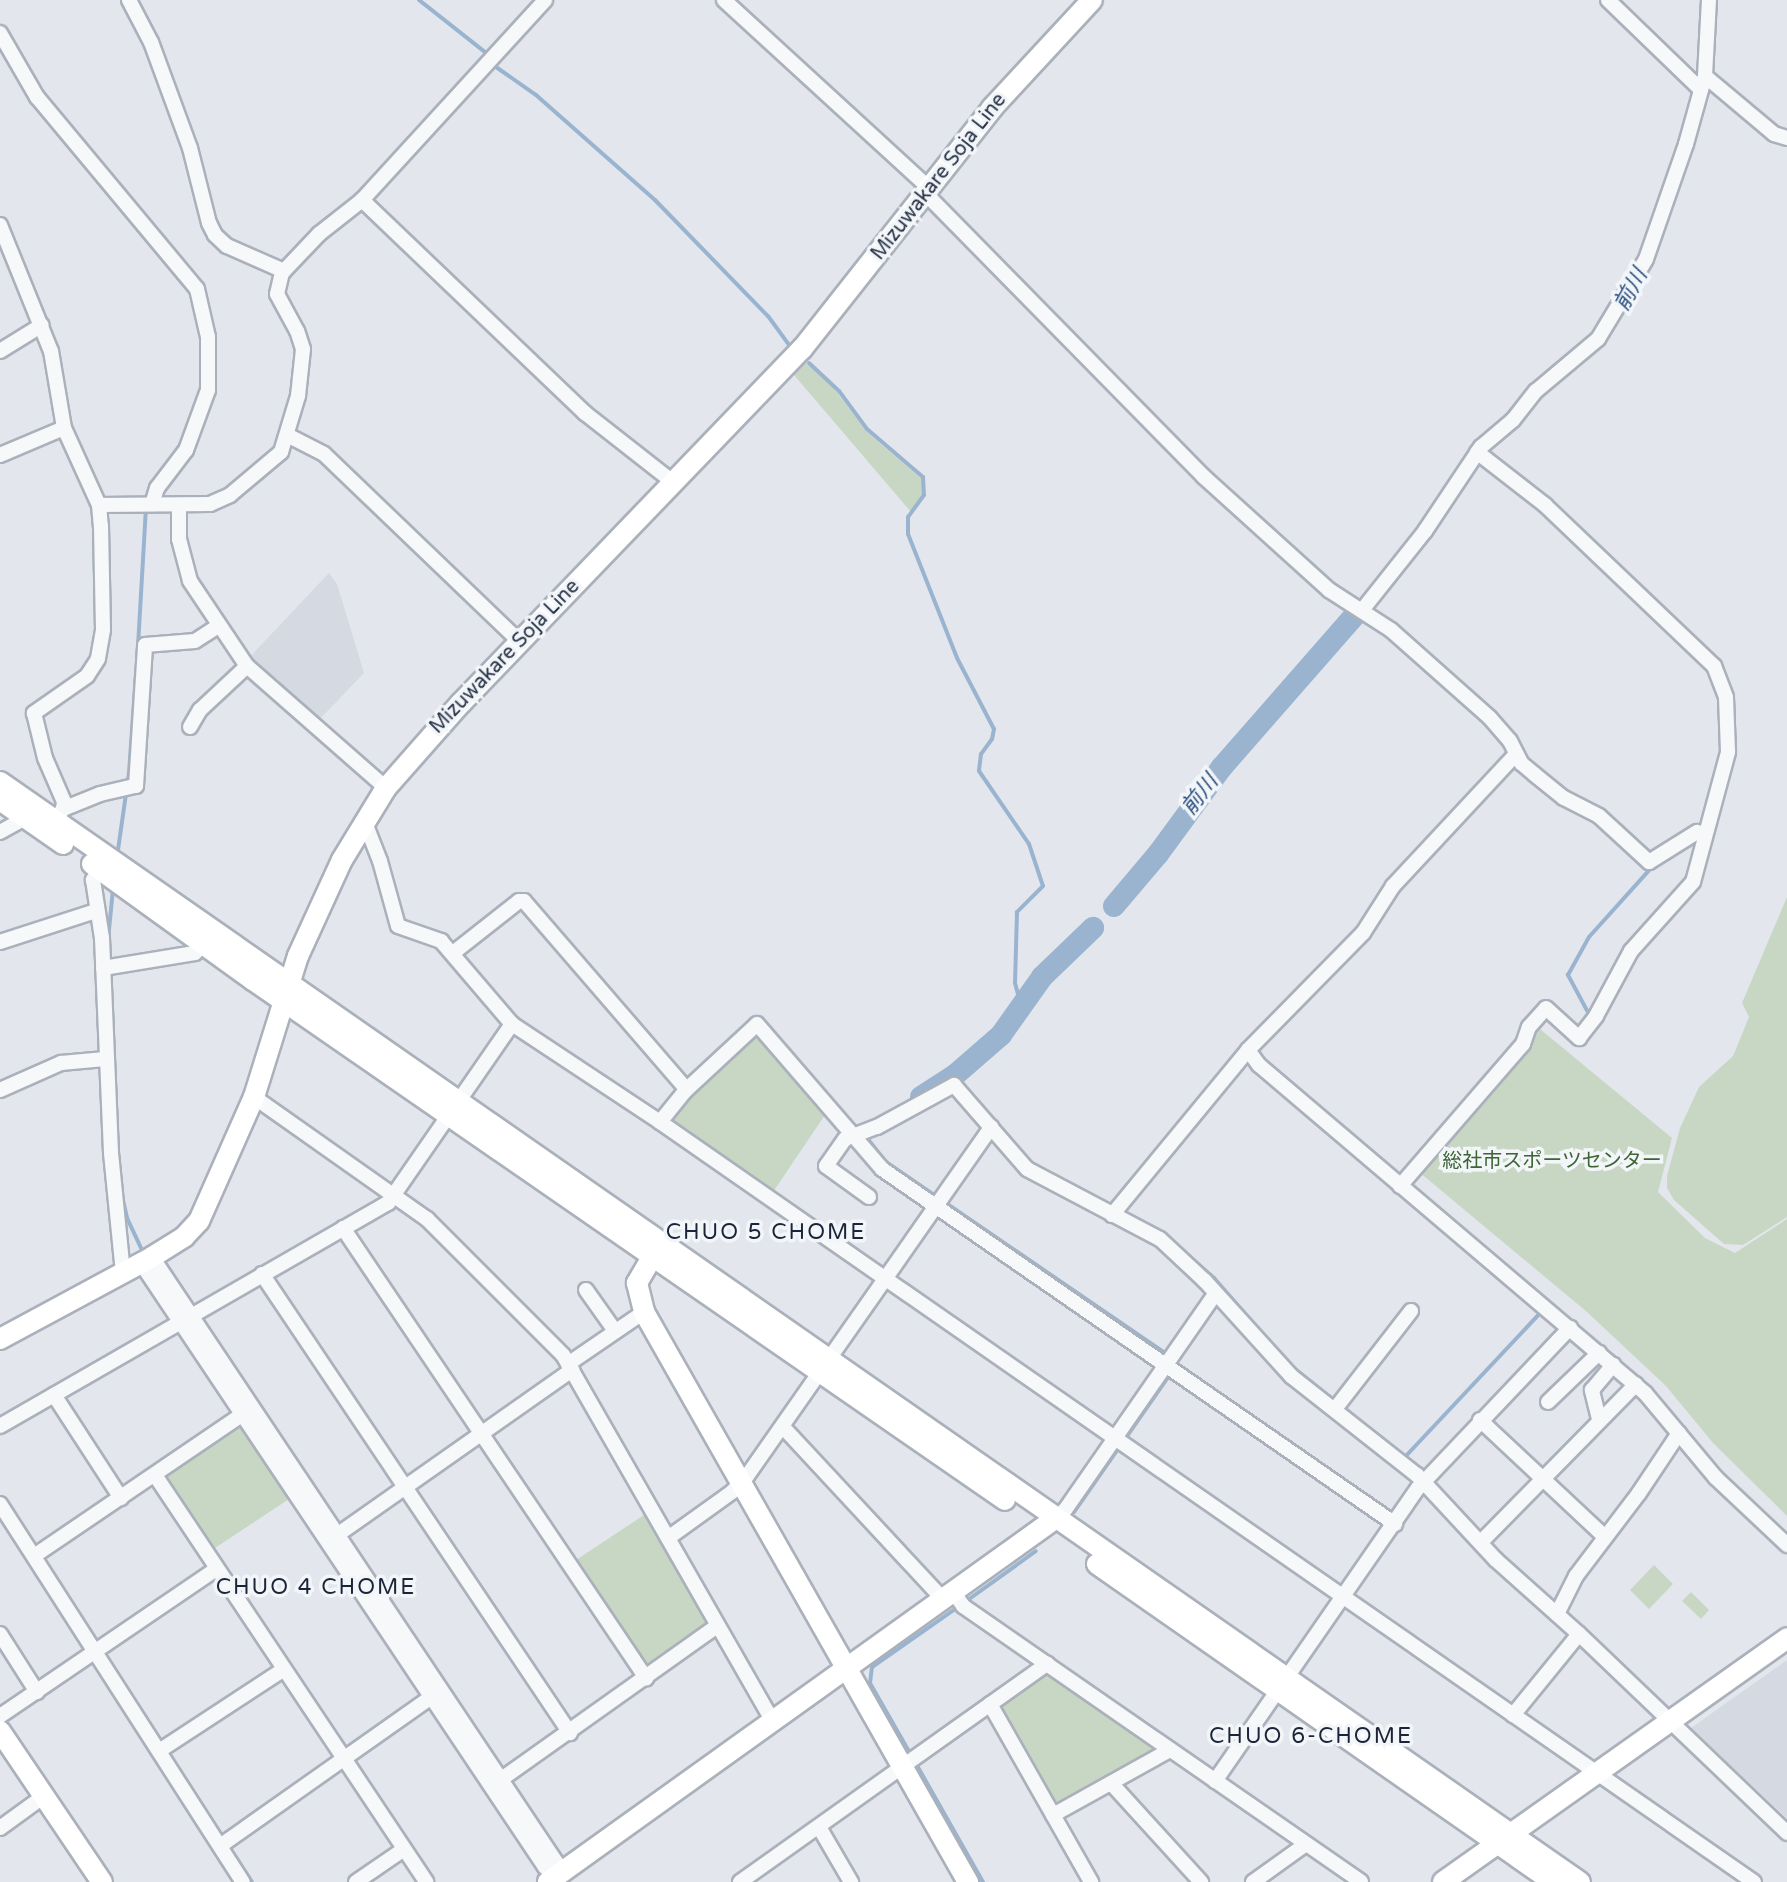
<!DOCTYPE html>
<html>
<head>
<meta charset="utf-8">
<style>
	body { margin:0 }
	#map { position:relative; width:1787px; height:1882px; overflow:hidden; background:#e3e7ed; font-family:"Varela Round","Noto Sans JP",sans-serif }
	div>[style] { position:absolute }
	[style*='--x'] { left:calc(var(--x)*1px); top:calc(var(--y)*1px); width:calc(var(--w)*1px); rotate:calc(var(--a)*1deg) }
	.built>* { inset:0; background:#d4d9e2 }
	.green>* { inset:0; background:#c8d7c3 }
	.stream>* { height:4px; margin:-2px; padding:0 2px; transform-origin:2px; border-radius:2px; background:#9ab4d0 }
	.river>* { height:22px; margin:-11px; padding:0 11px; transform-origin:11px; border-radius:11px; background:#9ab4d0 }
	.roads { filter:drop-shadow(2px 0 #abb1bb) drop-shadow(-2px 0 #abb1bb) drop-shadow(0 2px #abb1bb) drop-shadow(0 -2px #abb1bb) }
	.street>* { height:14px; margin:-7px; padding:0 7px; transform-origin:7px; border-radius:7px; background:#f6f8fa }
	.secondary>* { height:20px; margin:-10px; padding:0 10px; transform-origin:10px; border-radius:10px; background:#fff }
	span { translate:-50% -50%; white-space:nowrap; text-align:center; line-height:1.15; -webkit-text-stroke:7px #f3f6f9; paint-order:stroke }
	.street-label { font-size:20px; color:#283347 }
	.park-label { font-size:20px; color:#3c6434 }
	.water-label { font-size:22px; color:#2d5180; font-style:italic }
	.neighbourhood-label { font-size:22px; color:#1b2438; letter-spacing:2px }
</style>
</head>
<body>
<div id="map">
	<div class="built">
		<i style="clip-path:polygon(329px 573px,337px 584px,364px 673px,316px 723px,247px 660px)"></i>
		<i style="clip-path:polygon(1787px 1660px,1787px 1818px,1691px 1728px)"></i>
	</div>
	<div class="green">
		<i style="clip-path:polygon(806px 363px,832px 386px,867px 432px,922px 479px,923px 493px,911px 512px,794px 375px)"></i>
		<i style="clip-path:polygon(1787px 897px,1787px 1217px,1743px 1245px,1724px 1244px,1674px 1200px,1667px 1188px,1667px 1176px,1680px 1128px,1699px 1087px,1733px 1056px,1749px 1017px,1742px 1003px)"></i>
		<i style="clip-path:polygon(1540px 1029px,1672px 1138px,1658px 1192px,1705px 1238px,1735px 1253px,1787px 1219px,1787px 1516px,1713px 1443px,1666px 1386px,1587px 1312px,1419px 1172px)"></i>
		<i style="clip-path:polygon(752px 1032px,759px 1032px,827px 1112px,771px 1195px,670px 1125px,670px 1117px,679px 1105px)"></i>
		<i style="clip-path:polygon(238px 1422px,244px 1424px,292px 1497px,209px 1552px,161px 1480px,162px 1472px)"></i>
		<i style="clip-path:polygon(647px 1513px,707px 1618px,704px 1630px,649px 1668px,645px 1667px,573px 1562px)"></i>
		<i style="clip-path:polygon(1654px 1565px,1673px 1584px,1649px 1609px,1630px 1590px)"></i>
		<i style="clip-path:polygon(1691px 1592px,1709px 1610px,1701px 1619px,1682px 1601px)"></i>
		<i style="clip-path:polygon(1043px 1671px,1050px 1671px,1159px 1748px,1158px 1753px,1054px 1807px,999px 1709px,1000px 1703px)"></i>
	</div>
	<div class="stream">
		<i style="--x:419;--y:0;--w:85;--a:38.3"></i>
		<i style="--x:496;--y:67;--w:49;--a:35"></i>
		<i style="--x:536;--y:95;--w:159;--a:41.4"></i>
		<i style="--x:655;--y:200;--w:162;--a:45.8"></i>
		<i style="--x:768;--y:316;--w:37;--a:54"></i>
		<i style="--x:809;--y:363;--w:41;--a:43"></i>
		<i style="--x:839;--y:391;--w:47;--a:53.6"></i>
		<i style="--x:867;--y:429;--w:74;--a:40.6"></i>
		<i style="--x:923;--y:477;--w:18;--a:87"></i>
		<i style="--x:924;--y:495;--w:27;--a:126"></i>
		<i style="--x:908;--y:517;--w:17;--a:90"></i>
		<i style="--x:908;--y:534;--w:133;--a:68.4"></i>
		<i style="--x:957;--y:658;--w:80;--a:62.5"></i>
		<i style="--x:994;--y:729;--w:10;--a:101"></i>
		<i style="--x:992;--y:739;--w:19;--a:126"></i>
		<i style="--x:981;--y:754;--w:17;--a:97"></i>
		<i style="--x:979;--y:771;--w:88;--a:55.6"></i>
		<i style="--x:1029;--y:844;--w:44;--a:71.6"></i>
		<i style="--x:1043;--y:886;--w:37;--a:135"></i>
		<i style="--x:1017;--y:912;--w:71;--a:91.6"></i>
		<i style="--x:1015;--y:983;--w:23;--a:75"></i>
		<i style="--x:1604;--y:571;--w:23;--a:43"></i>
		<i style="--x:138;--y:646;--w:139;--a:-86.7"></i>
		<i style="--x:117;--y:857;--w:85;--a:-81.9"></i>
		<i style="--x:129;--y:773;--w:99;--a:-86"></i>
		<i style="--x:108;--y:940;--w:51;--a:-84.4"></i>
		<i style="--x:1590;--y:1016;--w:47;--a:-118.2"></i>
		<i style="--x:1568;--y:975;--w:43;--a:-61.1"></i>
		<i style="--x:1589;--y:937;--w:94;--a:-48"></i>
		<i style="--x:955;--y:1075;--w:11;--a:52"></i>
		<i style="--x:864;--y:1134;--w:36;--a:52"></i>
		<i style="--x:886;--y:1162;--w:338;--a:34.4"></i>
		<i style="--x:122;--y:1196;--w:23;--a:77"></i>
		<i style="--x:127;--y:1218;--w:38;--a:65"></i>
		<i style="--x:1182;--y:1250;--w:43;--a:41.2"></i>
		<i style="--x:1214;--y:1278;--w:105;--a:48.9"></i>
		<i style="--x:1289;--y:1364;--w:59;--a:38.8"></i>
		<i style="--x:1342;--y:1406;--w:60;--a:39.6"></i>
		<i style="--x:1404;--y:1458;--w:197;--a:-46.8"></i>
		<i style="--x:1074;--y:1512;--w:166;--a:-55.1"></i>
		<i style="--x:965;--y:1602;--w:87;--a:-35.7"></i>
		<i style="--x:911;--y:1755;--w:83;--a:-119.7"></i>
		<i style="--x:870;--y:1683;--w:16;--a:-83"></i>
		<i style="--x:872;--y:1667;--w:105;--a:-34.9"></i>
		<i style="--x:915;--y:1762;--w:138;--a:60.5"></i>
		<i style="--x:190;--y:1787;--w:113;--a:56.9"></i>
	</div>
	<div class="river">
		<i style="--x:1114;--y:906;--w:68;--a:-49.8"></i>
		<i style="--x:1158;--y:854;--w:108;--a:-53.7"></i>
		<i style="--x:1222;--y:767;--w:202;--a:-48.8"></i>
		<i style="--x:921;--y:1097;--w:40;--a:-32.9"></i>
		<i style="--x:955;--y:1075;--w:61;--a:-41"></i>
		<i style="--x:1001;--y:1035;--w:71;--a:-54.7"></i>
		<i style="--x:1042;--y:977;--w:71;--a:-43.9"></i>
	</div>
	<div class="roads">
		<div class="street">
			<i style="--x:129;--y:0;--w:47;--a:62.4"></i>
			<i style="--x:151;--y:42;--w:113;--a:69.8"></i>
			<i style="--x:190;--y:148;--w:77;--a:75.8"></i>
			<i style="--x:209;--y:223;--w:13;--a:63"></i>
			<i style="--x:215;--y:235;--w:16;--a:43"></i>
			<i style="--x:227;--y:246;--w:62;--a:23.7"></i>
			<i style="--x:724;--y:0;--w:278;--a:42.5"></i>
			<i style="--x:1608;--y:0;--w:127;--a:44"></i>
			<i style="--x:0;--y:33;--w:74;--a:60"></i>
			<i style="--x:37;--y:97;--w:250;--a:50.2"></i>
			<i style="--x:197;--y:289;--w:49;--a:77.1"></i>
			<i style="--x:208;--y:337;--w:53;--a:90"></i>
			<i style="--x:208;--y:390;--w:64;--a:110.1"></i>
			<i style="--x:186;--y:450;--w:48;--a:127.3"></i>
			<i style="--x:157;--y:488;--w:17;--a:107"></i>
			<i style="--x:1705;--y:76;--w:90;--a:40"></i>
			<i style="--x:1774;--y:134;--w:14;--a:17"></i>
			<i style="--x:925;--y:193;--w:398;--a:45.5"></i>
			<i style="--x:1204;--y:477;--w:169;--a:42.1"></i>
			<i style="--x:1329;--y:590;--w:74;--a:32.8"></i>
			<i style="--x:1391;--y:630;--w:132;--a:41.6"></i>
			<i style="--x:1490;--y:718;--w:30;--a:49"></i>
			<i style="--x:1510;--y:741;--w:25;--a:63"></i>
			<i style="--x:1521;--y:763;--w:17;--a:40"></i>
			<i style="--x:1534;--y:774;--w:38;--a:39"></i>
			<i style="--x:1564;--y:798;--w:39;--a:27"></i>
			<i style="--x:1599;--y:816;--w:68;--a:42.6"></i>
			<i style="--x:1649;--y:862;--w:57;--a:-32"></i>
			<i style="--x:362;--y:200;--w:308;--a:43.7"></i>
			<i style="--x:585;--y:413;--w:112;--a:38.1"></i>
			<i style="--x:0;--y:225;--w:136;--a:68"></i>
			<i style="--x:51;--y:351;--w:78;--a:80.4"></i>
			<i style="--x:64;--y:428;--w:85;--a:65.6"></i>
			<i style="--x:99;--y:505;--w:21;--a:85"></i>
			<i style="--x:101;--y:526;--w:104;--a:88.9"></i>
			<i style="--x:103;--y:630;--w:29;--a:100"></i>
			<i style="--x:98;--y:659;--w:20;--a:123"></i>
			<i style="--x:87;--y:676;--w:65;--a:145.1"></i>
			<i style="--x:34;--y:713;--w:46;--a:76.3"></i>
			<i style="--x:45;--y:758;--w:48;--a:66.6"></i>
			<i style="--x:64;--y:802;--w:7;--a:98"></i>
			<i style="--x:63;--y:809;--w:23;--a:124"></i>
			<i style="--x:0;--y:351;--w:49;--a:-31.8"></i>
			<i style="--x:289;--y:436;--w:39;--a:27"></i>
			<i style="--x:324;--y:454;--w:272;--a:43.8"></i>
			<i style="--x:0;--y:455;--w:69;--a:-22.9"></i>
			<i style="--x:99;--y:505;--w:111;--a:-0.5"></i>
			<i style="--x:210;--y:504;--w:22;--a:-24"></i>
			<i style="--x:230;--y:495;--w:67;--a:-40.1"></i>
			<i style="--x:281;--y:452;--w:59;--a:-73.1"></i>
			<i style="--x:298;--y:396;--w:47;--a:-83.9"></i>
			<i style="--x:303;--y:349;--w:19;--a:-108"></i>
			<i style="--x:297;--y:331;--w:42;--a:-118.4"></i>
			<i style="--x:277;--y:294;--w:22;--a:-77"></i>
			<i style="--x:282;--y:273;--w:54;--a:-46.5"></i>
			<i style="--x:319;--y:234;--w:55;--a:-38.3"></i>
			<i style="--x:362;--y:200;--w:271;--a:-47.5"></i>
			<i style="--x:179;--y:507;--w:32;--a:90"></i>
			<i style="--x:179;--y:539;--w:43;--a:75.3"></i>
			<i style="--x:190;--y:581;--w:102;--a:56.2"></i>
			<i style="--x:247;--y:666;--w:185;--a:41.3"></i>
			<i style="--x:1363;--y:609;--w:100;--a:-51.5"></i>
			<i style="--x:1425;--y:531;--w:101;--a:-56.3"></i>
			<i style="--x:1481;--y:447;--w:42;--a:-40.2"></i>
			<i style="--x:1513;--y:420;--w:37;--a:-52"></i>
			<i style="--x:1536;--y:391;--w:81;--a:-40"></i>
			<i style="--x:1598;--y:339;--w:93;--a:-59"></i>
			<i style="--x:1646;--y:259;--w:122;--a:-70.8"></i>
			<i style="--x:1686;--y:144;--w:71;--a:-74.4"></i>
			<i style="--x:1705;--y:76;--w:76;--a:-87"></i>
			<i style="--x:190;--y:727;--w:20;--a:-60"></i>
			<i style="--x:200;--y:710;--w:64;--a:-43.1"></i>
			<i style="--x:63;--y:809;--w:40;--a:-22"></i>
			<i style="--x:100;--y:794;--w:37;--a:-13"></i>
			<i style="--x:136;--y:786;--w:141;--a:-86.3"></i>
			<i style="--x:145;--y:645;--w:50;--a:-4.6"></i>
			<i style="--x:195;--y:641;--w:27;--a:-33"></i>
			<i style="--x:364;--y:820;--w:44;--a:68.7"></i>
			<i style="--x:380;--y:861;--w:67;--a:74.5"></i>
			<i style="--x:398;--y:926;--w:46;--a:19.2"></i>
			<i style="--x:441;--y:941;--w:109;--a:49.5"></i>
			<i style="--x:0;--y:832;--w:29;--a:-29"></i>
			<i style="--x:105;--y:862;--w:22;--a:124"></i>
			<i style="--x:93;--y:880;--w:59;--a:81.2"></i>
			<i style="--x:102;--y:938;--w:215;--a:87.6"></i>
			<i style="--x:111;--y:1153;--w:121;--a:84.3"></i>
			<i style="--x:0;--y:942;--w:101;--a:-17.9"></i>
			<i style="--x:453;--y:953;--w:84;--a:-38.2"></i>
			<i style="--x:519;--y:901;--w:5;--a:0"></i>
			<i style="--x:524;--y:901;--w:248;--a:49.2"></i>
			<i style="--x:103;--y:968;--w:93;--a:-9.3"></i>
			<i style="--x:195;--y:953;--w:12;--a:-48"></i>
			<i style="--x:1248;--y:1050;--w:19;--a:54"></i>
			<i style="--x:1259;--y:1065;--w:507;--a:40.36"></i>
			<i style="--x:1645;--y:1393;--w:111;--a:50.1"></i>
			<i style="--x:1716;--y:1478;--w:98;--a:43.3"></i>
			<i style="--x:0;--y:1090;--w:67;--a:-23.9"></i>
			<i style="--x:61;--y:1063;--w:44;--a:-5.2"></i>
			<i style="--x:254;--y:1097;--w:212;--a:35.2"></i>
			<i style="--x:427;--y:1219;--w:192;--a:45"></i>
			<i style="--x:563;--y:1355;--w:423;--a:60.2"></i>
			<i style="--x:660;--y:1122;--w:40;--a:-51"></i>
			<i style="--x:685;--y:1091;--w:98;--a:-42.9"></i>
			<i style="--x:757;--y:1024;--w:191;--a:49.2"></i>
			<i style="--x:882;--y:1169;--w:624;--a:34.68"></i>
			<i style="--x:1400;--y:1186;--w:188;--a:-49.1"></i>
			<i style="--x:1523;--y:1044;--w:18;--a:-71"></i>
			<i style="--x:1529;--y:1027;--w:25;--a:-48"></i>
			<i style="--x:1546;--y:1008;--w:45;--a:42.3"></i>
			<i style="--x:1579;--y:1038;--w:28;--a:-52"></i>
			<i style="--x:1596;--y:1016;--w:74;--a:-61.7"></i>
			<i style="--x:1631;--y:951;--w:93;--a:-48.1"></i>
			<i style="--x:1693;--y:882;--w:135;--a:-74.9"></i>
			<i style="--x:1728;--y:752;--w:55;--a:-92.1"></i>
			<i style="--x:1726;--y:697;--w:33;--a:-111"></i>
			<i style="--x:1714;--y:666;--w:233;--a:-136.4"></i>
			<i style="--x:1545;--y:505;--w:86;--a:-142.1"></i>
			<i style="--x:869;--y:1197;--w:53;--a:-144.2"></i>
			<i style="--x:826;--y:1166;--w:33;--a:-55"></i>
			<i style="--x:845;--y:1139;--w:34;--a:-21"></i>
			<i style="--x:877;--y:1127;--w:88;--a:-28.6"></i>
			<i style="--x:954;--y:1085;--w:111;--a:49"></i>
			<i style="--x:1027;--y:1169;--w:150;--a:27.8"></i>
			<i style="--x:1160;--y:1239;--w:62;--a:43"></i>
			<i style="--x:1205;--y:1281;--w:128;--a:47.8"></i>
			<i style="--x:1291;--y:1376;--w:160;--a:38.2"></i>
			<i style="--x:1417;--y:1475;--w:115;--a:47.1"></i>
			<i style="--x:1495;--y:1559;--w:113;--a:41.8"></i>
			<i style="--x:1579;--y:1634;--w:288;--a:43.7"></i>
			<i style="--x:1112;--y:1215;--w:214;--a:-50.5"></i>
			<i style="--x:1248;--y:1050;--w:164;--a:-45.5"></i>
			<i style="--x:1363;--y:933;--w:56;--a:-57.4"></i>
			<i style="--x:1393;--y:886;--w:180;--a:-47"></i>
			<i style="--x:343;--y:1228;--w:543;--a:56.05"></i>
			<i style="--x:141;--y:1263;--w:727;--a:56.22"></i>
			<i style="--x:545;--y:1867;--w:15;--a:37"></i>
			<i style="--x:557;--y:1876;--w:14;--a:-94"></i>
			<i style="--x:556;--y:1862;--w:727;--a:-123.73"></i>
			<i style="--x:262;--y:1274;--w:553;--a:56.14"></i>
			<i style="--x:586;--y:1290;--w:50;--a:54.7"></i>
			<i style="--x:568;--y:1364;--w:92;--a:-34.4"></i>
			<i style="--x:54;--y:1395;--w:123;--a:57"></i>
			<i style="--x:1548;--y:1402;--w:71;--a:-43.9"></i>
			<i style="--x:1335;--y:1409;--w:124;--a:-52.2"></i>
			<i style="--x:1599;--y:1419;--w:30;--a:-104"></i>
			<i style="--x:1592;--y:1390;--w:33;--a:-50"></i>
			<i style="--x:1480;--y:1420;--w:171;--a:43.1"></i>
			<i style="--x:0;--y:1426;--w:448;--a:-29.9"></i>
			<i style="--x:388;--y:1203;--w:218;--a:-55.3"></i>
			<i style="--x:512;--y:1024;--w:178;--a:33.5"></i>
			<i style="--x:660;--y:1122;--w:1332;--a:34.79"></i>
			<i style="--x:783;--y:1427;--w:236;--a:47.1"></i>
			<i style="--x:155;--y:1475;--w:489;--a:56.3"></i>
			<i style="--x:0;--y:1504;--w:449;--a:57.3"></i>
			<i style="--x:1056;--y:1518;--w:12;--a:-42"></i>
			<i style="--x:1065;--y:1510;--w:264;--a:-55.2"></i>
			<i style="--x:668;--y:1538;--w:79;--a:-35.7"></i>
			<i style="--x:732;--y:1492;--w:22;--a:-47"></i>
			<i style="--x:747;--y:1476;--w:426;--a:-55"></i>
			<i style="--x:330;--y:1540;--w:296;--a:-35.1"></i>
			<i style="--x:1481;--y:1542;--w:221;--a:-45.5"></i>
			<i style="--x:34;--y:1556;--w:260;--a:-34.2"></i>
			<i style="--x:954;--y:1593;--w:16;--a:55"></i>
			<i style="--x:963;--y:1606;--w:484;--a:34.7"></i>
			<i style="--x:1557;--y:1614;--w:42;--a:-63.4"></i>
			<i style="--x:1576;--y:1576;--w:104;--a:-52.8"></i>
			<i style="--x:1639;--y:1493;--w:72;--a:-56.3"></i>
			<i style="--x:0;--y:1634;--w:69;--a:57.5"></i>
			<i style="--x:990;--y:1704;--w:205;--a:60.4"></i>
			<i style="--x:1513;--y:1715;--w:104;--a:-50.8"></i>
			<i style="--x:0;--y:1716;--w:261;--a:-34.2"></i>
			<i style="--x:159;--y:1751;--w:148;--a:-33.2"></i>
			<i style="--x:1215;--y:1781;--w:356;--a:-55.3"></i>
			<i style="--x:1418;--y:1488;--w:221;--a:-46.5"></i>
			<i style="--x:496;--y:1783;--w:271;--a:-35.4"></i>
			<i style="--x:1111;--y:1783;--w:134;--a:47.7"></i>
			<i style="--x:1053;--y:1815;--w:134;--a:-29.1"></i>
			<i style="--x:819;--y:1827;--w:64;--a:59.8"></i>
			<i style="--x:0;--y:1828;--w:54;--a:-36"></i>
			<i style="--x:220;--y:1846;--w:266;--a:-35.2"></i>
			<i style="--x:356;--y:1882;--w:58;--a:-34.5"></i>
			<i style="--x:740;--y:1882;--w:377;--a:-35.4"></i>
			<i style="--x:1253;--y:1882;--w:65;--a:-35.6"></i>
		</div>
		<div class="secondary">
			<i style="--x:0;--y:782;--w:1925;--a:34.85"></i>
			<i style="--x:0;--y:800;--w:77;--a:34.9"></i>
			<i style="--x:92;--y:864;--w:198;--a:35.8"></i>
			<i style="--x:253;--y:980;--w:914;--a:34.66"></i>
			<i style="--x:658;--y:1247;--w:42;--a:120.3"></i>
			<i style="--x:637;--y:1283;--w:30;--a:76"></i>
			<i style="--x:644;--y:1312;--w:656;--a:60.39"></i>
			<i style="--x:0;--y:1339;--w:173;--a:-28.3"></i>
			<i style="--x:152;--y:1257;--w:38;--a:-32"></i>
			<i style="--x:184;--y:1237;--w:22;--a:-47"></i>
			<i style="--x:199;--y:1221;--w:136;--a:-66.1"></i>
			<i style="--x:254;--y:1097;--w:148;--a:-72.7"></i>
			<i style="--x:298;--y:956;--w:106;--a:-65.4"></i>
			<i style="--x:342;--y:860;--w:84;--a:-58.6"></i>
			<i style="--x:386;--y:788;--w:113;--a:-48.6"></i>
			<i style="--x:461;--y:703;--w:492;--a:-46.1"></i>
			<i style="--x:802;--y:349;--w:307;--a:-51.7"></i>
			<i style="--x:992;--y:108;--w:147;--a:-47.2"></i>
			<i style="--x:1097;--y:1564;--w:556;--a:34.89"></i>
			<i style="--x:0;--y:1731;--w:182;--a:56"></i>
			<i style="--x:548;--y:1882;--w:625;--a:-35.62"></i>
			<i style="--x:1443;--y:1882;--w:422;--a:-35.3"></i>
		</div>
	</div>
	<div class="street-label">
		<span style="left:939px;top:177px;rotate:-52deg">Mizuwakare Soja Line</span>
		<span style="left:505px;top:657px;rotate:-46deg">Mizuwakare Soja Line</span>
	</div>
	<div class="park-label">
		<span style="left:1552px;top:1161px">総社市スポーツセンター</span>
	</div>
	<div class="water-label">
		<span style="left:1631px;top:290px;rotate:-61deg">前川</span>
		<span style="left:1200px;top:795px;rotate:-52deg">前川</span>
	</div>
	<div class="neighbourhood-label">
		<span style="left:766px;top:1233px">CHUO 5 CHOME</span>
		<span style="left:316px;top:1588px">CHUO 4 CHOME</span>
		<span style="left:1311px;top:1737px">CHUO 6-CHOME</span>
	</div>
</div>
</body>
</html>
